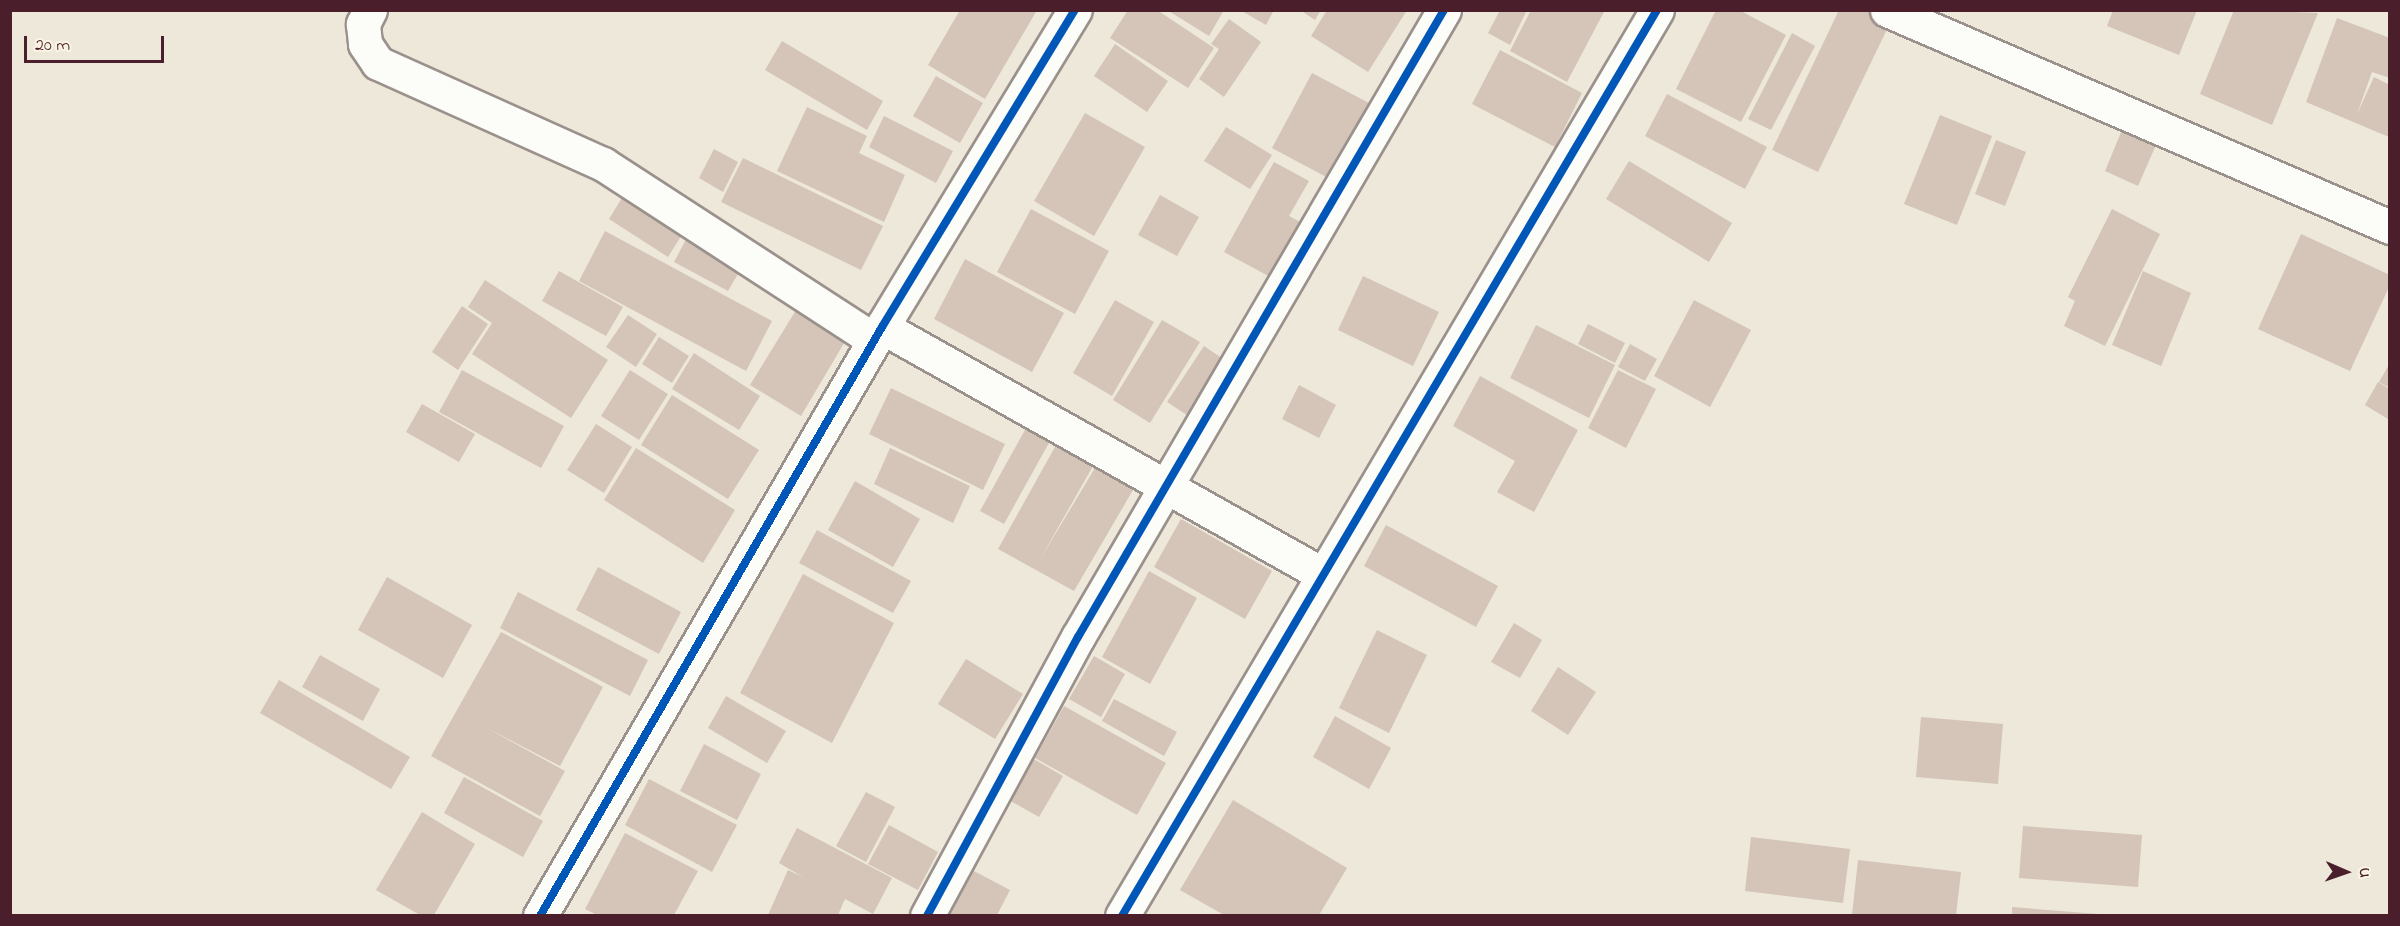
<!DOCTYPE html>
<html>
<head>
<meta charset="utf-8">
<style>
	body { margin:0 }
	#map { position:relative; width:2400px; height:926px; overflow:hidden; background:#ede8da; font-family:"Indie Flower",sans-serif }
	div>[style] { position:absolute }
	[style*='--x'] { left:calc(var(--x)*1px); top:calc(var(--y)*1px); width:calc(var(--w)*1px); rotate:calc(var(--a)*1deg) }
	.building>* { inset:0; background:#d4c5b8 }
	.roads { filter:drop-shadow(2px 0 #9b918c) drop-shadow(-2px 0 #9b918c) drop-shadow(0 2px #9b918c) drop-shadow(0 -2px #9b918c) }
	.street>* { height:33px; margin:-16.5px; padding:0 16.5px; transform-origin:16.5px; border-radius:16.5px; background:#fcfcf9 }
	.secondary>* { height:33px; margin:-16.5px; padding:0 16.5px; transform-origin:16.5px; border-radius:16.5px; background:#fcfcf9 }
	.cycleway>* { height:8px; margin:-4px; padding:0 4px; transform-origin:4px; border-radius:4px; background:#0057b8 }
	span { translate:-50% -50%; white-space:nowrap; text-align:center; line-height:1.15; -webkit-text-stroke:4.5px #fcf5e5; paint-order:stroke }
	.frame { position:absolute; inset:0; border:12px solid #4a1f2b; pointer-events:none }
	.north { position:absolute; left:2316px; top:842px; width:60px; height:60px; -webkit-text-stroke:4px #fcf5e5; paint-order:stroke; rotate:92deg; font-size:16px; font-weight:700; line-height:24px; text-align:center; color:#4a1f2b }
	.north::after { content:''; display:block; margin:auto; width:21px; height:27px; background:#4a1f2b; clip-path:polygon(50% 0,100% 100%,50% 72%,0 100%) }
	.scale { position:absolute; left:24px; top:36px; width:140px; height:27px; box-sizing:border-box; border:3px solid #4a1f2b; border-top:0; padding-left:8px; font-size:18px; line-height:21px; white-space:nowrap; color:#4a1f2b; -webkit-text-stroke:4px #fcf5e5; paint-order:stroke }
</style>
</head>
<body>
<div id="map">
	<div class="building">
		<i style="clip-path:polygon(960px 10px,1037px 10px,985px 99px,928px 65px)"></i>
		<i style="clip-path:polygon(1128px 10px,1157px 10px,1214px 48px,1188px 88px,1110px 38px)"></i>
		<i style="clip-path:polygon(1167px 10px,1224px 10px,1209px 36px)"></i>
		<i style="clip-path:polygon(1240px 10px,1274px 10px,1266px 25px)"></i>
		<i style="clip-path:polygon(1300px 10px,1321px 10px,1315px 20px)"></i>
		<i style="clip-path:polygon(1327px 10px,1407px 10px,1368px 72px,1311px 36px)"></i>
		<i style="clip-path:polygon(1500px 10px,1527px 10px,1510px 45px,1488px 33px)"></i>
		<i style="clip-path:polygon(1531px 10px,1605px 10px,1567px 82px,1510px 51px)"></i>
		<i style="clip-path:polygon(1716px 10px,1739px 10px,1786px 35px,1741px 122px,1676px 89px)"></i>
		<i style="clip-path:polygon(1839px 10px,1874px 10px,1892px 19px,1818px 172px,1772px 150px)"></i>
		<i style="clip-path:polygon(2113px 10px,2197px 10px,2179px 55px,2107px 26px)"></i>
		<i style="clip-path:polygon(2234px 10px,2318px 13px,2272px 125px,2200px 94px)"></i>
		<i style="clip-path:polygon(2337px 18px,2390px 38px,2390px 78px,2372px 72px,2357px 114px,2374px 77px,2390px 85px,2389px 137px,2306px 102px)"></i>
		<i style="clip-path:polygon(1229px 19px,1261px 42px,1224px 97px,1199px 79px,1219px 49px,1211px 44px)"></i>
		<i style="clip-path:polygon(1792px 33px,1815px 46px,1771px 130px,1748px 119px)"></i>
		<i style="clip-path:polygon(782px 41px,883px 101px,867px 130px,765px 70px)"></i>
		<i style="clip-path:polygon(1115px 44px,1168px 81px,1147px 112px,1094px 76px)"></i>
		<i style="clip-path:polygon(1500px 50px,1582px 93px,1555px 147px,1472px 104px)"></i>
		<i style="clip-path:polygon(1312px 73px,1369px 103px,1330px 179px,1272px 148px)"></i>
		<i style="clip-path:polygon(936px 76px,983px 103px,960px 143px,913px 116px)"></i>
		<i style="clip-path:polygon(1667px 94px,1767px 147px,1745px 189px,1645px 136px)"></i>
		<i style="clip-path:polygon(807px 107px,867px 136px,859px 153px,905px 175px,884px 222px,777px 171px)"></i>
		<i style="clip-path:polygon(1085px 113px,1145px 147px,1094px 236px,1034px 201px)"></i>
		<i style="clip-path:polygon(1940px 115px,1992px 136px,1957px 225px,1904px 204px)"></i>
		<i style="clip-path:polygon(884px 116px,953px 151px,936px 183px,869px 147px)"></i>
		<i style="clip-path:polygon(1226px 127px,1272px 155px,1250px 189px,1204px 161px)"></i>
		<i style="clip-path:polygon(2122px 130px,2156px 145px,2138px 186px,2105px 171px)"></i>
		<i style="clip-path:polygon(1996px 140px,2026px 152px,2005px 206px,1975px 194px)"></i>
		<i style="clip-path:polygon(714px 149px,738px 162px,723px 192px,699px 178px)"></i>
		<i style="clip-path:polygon(743px 158px,883px 226px,861px 270px,721px 202px)"></i>
		<i style="clip-path:polygon(1629px 161px,1732px 223px,1709px 262px,1606px 199px)"></i>
		<i style="clip-path:polygon(1274px 162px,1309px 181px,1289px 216px,1313px 229px,1283px 284px,1224px 252px)"></i>
		<i style="clip-path:polygon(628px 188px,688px 225px,668px 257px,609px 219px)"></i>
		<i style="clip-path:polygon(1160px 195px,1199px 217px,1177px 256px,1138px 235px)"></i>
		<i style="clip-path:polygon(1031px 209px,1109px 251px,1075px 314px,997px 272px)"></i>
		<i style="clip-path:polygon(2112px 209px,2160px 234px,2105px 346px,2064px 326px,2075px 301px,2068px 297px)"></i>
		<i style="clip-path:polygon(691px 230px,746px 260px,728px 291px,674px 262px)"></i>
		<i style="clip-path:polygon(605px 231px,772px 321px,746px 371px,579px 281px)"></i>
		<i style="clip-path:polygon(2301px 234px,2390px 275px,2390px 285px,2350px 371px,2258px 329px)"></i>
		<i style="clip-path:polygon(965px 259px,1064px 313px,1032px 372px,934px 319px)"></i>
		<i style="clip-path:polygon(559px 271px,623px 307px,606px 336px,542px 301px)"></i>
		<i style="clip-path:polygon(2143px 271px,2191px 293px,2161px 366px,2112px 345px)"></i>
		<i style="clip-path:polygon(1363px 276px,1439px 312px,1413px 366px,1338px 330px)"></i>
		<i style="clip-path:polygon(485px 280px,608px 360px,571px 418px,472px 354px,492px 323px,468px 307px)"></i>
		<i style="clip-path:polygon(1115px 300px,1154px 322px,1112px 396px,1073px 373px)"></i>
		<i style="clip-path:polygon(1694px 300px,1751px 330px,1710px 407px,1654px 376px)"></i>
		<i style="clip-path:polygon(801px 302px,850px 333px,801px 416px,750px 385px)"></i>
		<i style="clip-path:polygon(462px 306px,488px 324px,458px 370px,432px 352px)"></i>
		<i style="clip-path:polygon(628px 315px,657px 334px,636px 367px,606px 347px)"></i>
		<i style="clip-path:polygon(1162px 320px,1200px 342px,1150px 423px,1113px 400px)"></i>
		<i style="clip-path:polygon(1588px 324px,1625px 343px,1615px 363px,1578px 344px)"></i>
		<i style="clip-path:polygon(1536px 325px,1615px 365px,1589px 418px,1510px 378px)"></i>
		<i style="clip-path:polygon(659px 337px,689px 356px,672px 383px,642px 364px)"></i>
		<i style="clip-path:polygon(1630px 344px,1657px 359px,1645px 381px,1618px 367px)"></i>
		<i style="clip-path:polygon(1204px 346px,1232px 365px,1196px 421px,1167px 402px)"></i>
		<i style="clip-path:polygon(694px 353px,760px 396px,739px 430px,672px 389px)"></i>
		<i style="clip-path:polygon(2390px 363px,2390px 388px,2379px 382px)"></i>
		<i style="clip-path:polygon(462px 370px,564px 426px,541px 468px,439px 412px)"></i>
		<i style="clip-path:polygon(630px 370px,668px 394px,639px 440px,601px 416px)"></i>
		<i style="clip-path:polygon(1618px 370px,1656px 389px,1626px 448px,1588px 428px)"></i>
		<i style="clip-path:polygon(1480px 376px,1578px 430px,1534px 512px,1497px 492px,1515px 461px,1453px 426px)"></i>
		<i style="clip-path:polygon(2378px 382px,2390px 389px,2388px 419px,2365px 405px)"></i>
		<i style="clip-path:polygon(1299px 385px,1336px 405px,1319px 438px,1282px 419px)"></i>
		<i style="clip-path:polygon(891px 388px,1005px 444px,983px 490px,869px 434px)"></i>
		<i style="clip-path:polygon(672px 395px,759px 450px,728px 499px,641px 445px)"></i>
		<i style="clip-path:polygon(422px 404px,475px 434px,459px 462px,406px 432px)"></i>
		<i style="clip-path:polygon(1031px 419px,1055px 432px,1004px 524px,980px 511px)"></i>
		<i style="clip-path:polygon(596px 424px,632px 447px,604px 493px,567px 470px)"></i>
		<i style="clip-path:polygon(1060px 438px,1097px 459px,1039px 561px,1095px 468px,1133px 490px,1074px 591px,998px 549px)"></i>
		<i style="clip-path:polygon(636px 448px,735px 510px,703px 563px,604px 500px)"></i>
		<i style="clip-path:polygon(890px 448px,970px 486px,953px 523px,874px 484px)"></i>
		<i style="clip-path:polygon(855px 481px,920px 519px,893px 567px,828px 530px)"></i>
		<i style="clip-path:polygon(1181px 519px,1272px 571px,1245px 619px,1154px 567px)"></i>
		<i style="clip-path:polygon(1386px 525px,1498px 586px,1476px 627px,1364px 566px)"></i>
		<i style="clip-path:polygon(817px 530px,911px 581px,893px 613px,799px 563px)"></i>
		<i style="clip-path:polygon(598px 567px,681px 612px,659px 654px,576px 610px)"></i>
		<i style="clip-path:polygon(1149px 571px,1197px 598px,1150px 684px,1102px 657px)"></i>
		<i style="clip-path:polygon(803px 574px,894px 623px,832px 743px,740px 693px)"></i>
		<i style="clip-path:polygon(387px 577px,472px 625px,443px 678px,358px 630px)"></i>
		<i style="clip-path:polygon(518px 592px,648px 660px,630px 696px,500px 628px)"></i>
		<i style="clip-path:polygon(1514px 623px,1542px 640px,1520px 678px,1491px 662px)"></i>
		<i style="clip-path:polygon(1377px 630px,1427px 655px,1389px 733px,1339px 708px)"></i>
		<i style="clip-path:polygon(501px 632px,603px 687px,560px 766px,485px 727px,565px 771px,540px 816px,431px 756px)"></i>
		<i style="clip-path:polygon(320px 655px,380px 689px,363px 721px,302px 687px)"></i>
		<i style="clip-path:polygon(1094px 656px,1125px 674px,1101px 717px,1069px 699px)"></i>
		<i style="clip-path:polygon(966px 659px,1023px 694px,995px 739px,938px 704px)"></i>
		<i style="clip-path:polygon(1558px 667px,1596px 692px,1568px 735px,1531px 711px)"></i>
		<i style="clip-path:polygon(279px 680px,410px 757px,391px 789px,260px 713px)"></i>
		<i style="clip-path:polygon(726px 696px,786px 731px,767px 763px,708px 728px)"></i>
		<i style="clip-path:polygon(1114px 699px,1177px 732px,1164px 756px,1102px 721px)"></i>
		<i style="clip-path:polygon(1064px 706px,1166px 763px,1137px 815px,1035px 758px)"></i>
		<i style="clip-path:polygon(1335px 716px,1391px 748px,1369px 789px,1313px 757px)"></i>
		<i style="clip-path:polygon(1921px 717px,2003px 724px,1998px 784px,1916px 777px)"></i>
		<i style="clip-path:polygon(704px 744px,761px 774px,737px 820px,680px 791px)"></i>
		<i style="clip-path:polygon(1030px 757px,1063px 776px,1039px 817px,1007px 799px)"></i>
		<i style="clip-path:polygon(464px 777px,543px 821px,523px 857px,444px 813px)"></i>
		<i style="clip-path:polygon(649px 779px,737px 825px,712px 872px,625px 825px)"></i>
		<i style="clip-path:polygon(866px 792px,895px 807px,866px 862px,836px 846px)"></i>
		<i style="clip-path:polygon(1233px 800px,1347px 868px,1319px 915px,1224px 915px,1180px 890px)"></i>
		<i style="clip-path:polygon(422px 812px,475px 844px,434px 915px,420px 915px,376px 890px)"></i>
		<i style="clip-path:polygon(889px 825px,938px 852px,918px 890px,868px 864px)"></i>
		<i style="clip-path:polygon(2023px 826px,2142px 835px,2138px 887px,2019px 878px)"></i>
		<i style="clip-path:polygon(797px 828px,892px 878px,873px 914px,845px 899px,838px 915px,768px 915px,788px 870px,803px 877px,779px 863px)"></i>
		<i style="clip-path:polygon(625px 833px,698px 871px,674px 915px,597px 915px,585px 909px)"></i>
		<i style="clip-path:polygon(1751px 837px,1850px 849px,1843px 903px,1745px 891px)"></i>
		<i style="clip-path:polygon(1858px 860px,1961px 872px,1956px 915px,1852px 915px)"></i>
		<i style="clip-path:polygon(972px 870px,1010px 890px,997px 915px,948px 915px)"></i>
		<i style="clip-path:polygon(2012px 907px,2098px 914px,2098px 915px,2012px 915px)"></i>
	</div>
	<div class="roads">
		<div class="street">
			<i style="--x:370;--y:10;--w:16;--a:117"></i>
			<i style="--x:363;--y:24;--w:20;--a:84"></i>
			<i style="--x:365;--y:44;--w:23;--a:56"></i>
			<i style="--x:378;--y:63;--w:247;--a:24.2"></i>
			<i style="--x:603;--y:164;--w:323;--a:33"></i>
			<i style="--x:882;--y:327;--w:505;--a:29.31"></i>
			<i style="--x:540;--y:916;--w:681;--a:-59.86"></i>
			<i style="--x:882;--y:327;--w:371;--a:-58.7"></i>
			<i style="--x:927;--y:916;--w:317;--a:-61.6"></i>
			<i style="--x:1078;--y:637;--w:726;--a:-59.73"></i>
			<i style="--x:1122;--y:916;--w:1052;--a:-59.44"></i>
		</div>
		<div class="secondary">
			<i style="--x:1887;--y:10;--w:548;--a:23.34"></i>
		</div>
	</div>
	<div class="cycleway">
		<i style="--x:540;--y:916;--w:681;--a:-59.86"></i>
		<i style="--x:882;--y:327;--w:371;--a:-58.7"></i>
		<i style="--x:927;--y:916;--w:317;--a:-61.6"></i>
		<i style="--x:1078;--y:637;--w:726;--a:-59.73"></i>
		<i style="--x:1122;--y:916;--w:1052;--a:-59.44"></i>
	</div>
	<div class="frame"></div>
	<div class="north">U</div>
	<div class="scale">20 m</div>
</div>
</body>
</html>
